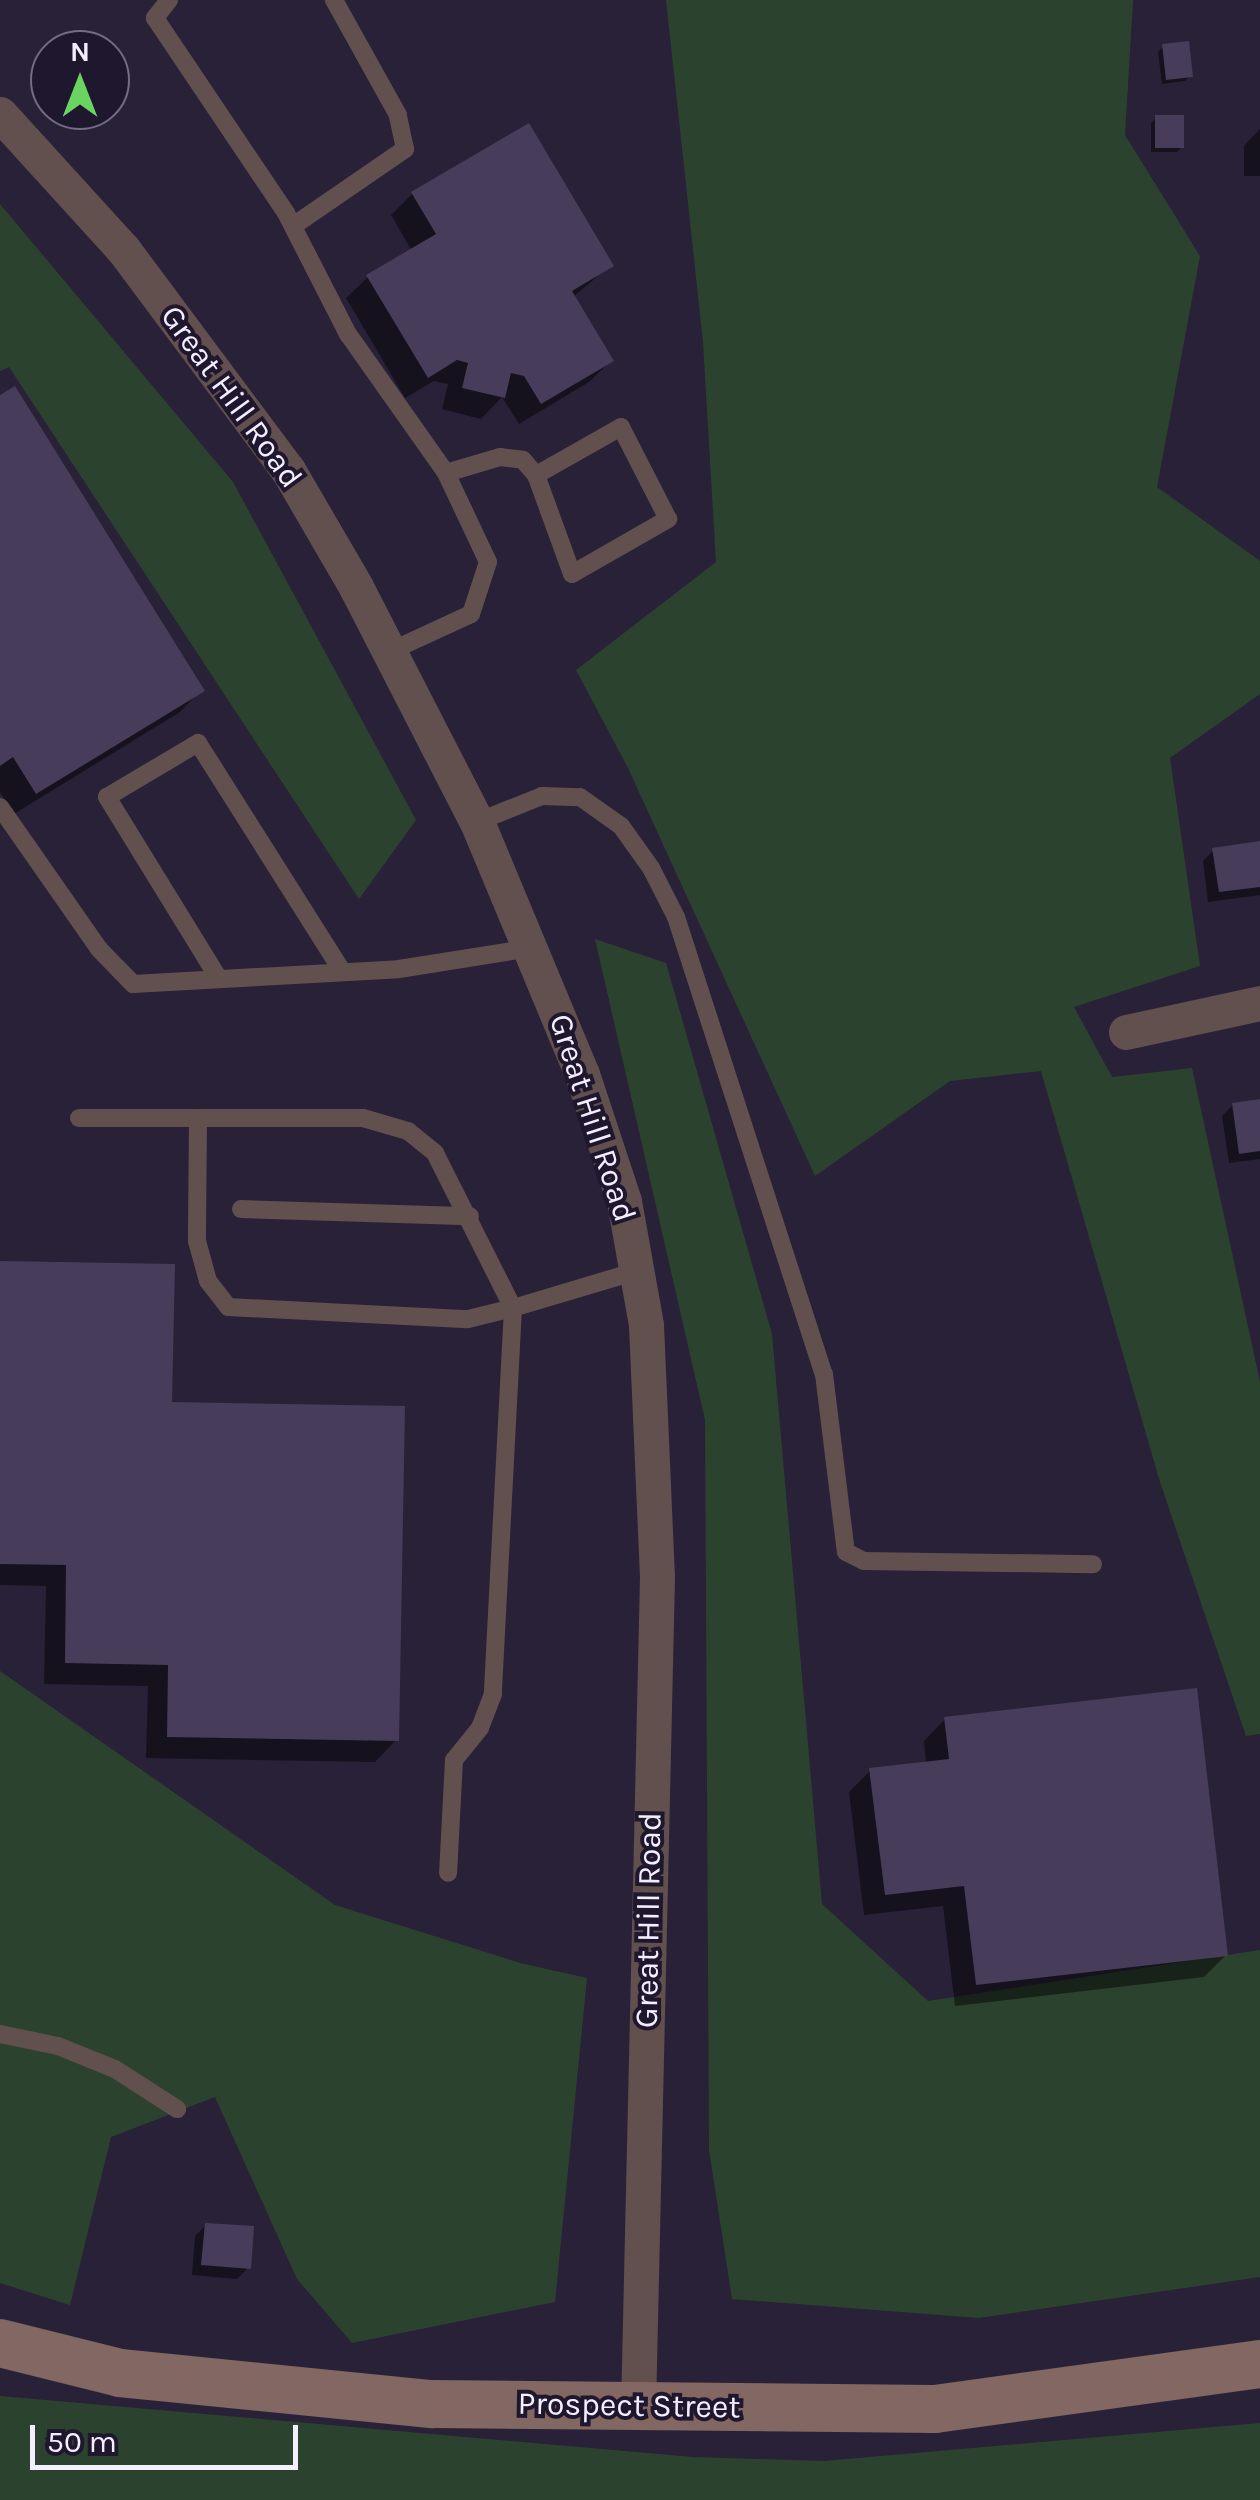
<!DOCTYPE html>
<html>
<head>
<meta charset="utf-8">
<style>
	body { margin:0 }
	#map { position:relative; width:1260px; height:2500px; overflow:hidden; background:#292138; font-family:Karla,sans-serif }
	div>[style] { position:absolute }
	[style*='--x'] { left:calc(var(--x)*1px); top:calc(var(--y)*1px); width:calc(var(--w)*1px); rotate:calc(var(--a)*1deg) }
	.green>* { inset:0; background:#2b432e }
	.shadow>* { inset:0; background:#0007 }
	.building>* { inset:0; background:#473d5b }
	.lane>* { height:18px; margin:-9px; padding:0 9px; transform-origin:9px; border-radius:9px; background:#61504d }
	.street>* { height:35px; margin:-17.5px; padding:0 17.5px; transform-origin:17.5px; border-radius:17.5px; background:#61504d }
	.secondary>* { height:48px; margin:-24px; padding:0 24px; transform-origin:24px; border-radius:24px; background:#826762 }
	span { translate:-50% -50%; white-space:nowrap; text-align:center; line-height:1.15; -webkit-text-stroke:8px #1f172e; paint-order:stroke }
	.street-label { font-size:32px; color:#f4efff }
	.north { position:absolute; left:30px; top:30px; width:100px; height:100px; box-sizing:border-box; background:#1f172e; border:2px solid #746d82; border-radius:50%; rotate:0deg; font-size:28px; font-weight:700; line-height:40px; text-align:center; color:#f4efff }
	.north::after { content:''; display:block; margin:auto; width:35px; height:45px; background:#6bd363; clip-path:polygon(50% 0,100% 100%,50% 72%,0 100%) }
	.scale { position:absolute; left:30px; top:2425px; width:268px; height:45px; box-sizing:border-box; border:5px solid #f4efff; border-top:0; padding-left:12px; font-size:30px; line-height:35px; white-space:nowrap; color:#f4efff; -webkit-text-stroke:8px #1f172e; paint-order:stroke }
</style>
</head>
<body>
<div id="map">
	<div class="green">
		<i style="clip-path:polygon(666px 0,1133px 0,1125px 135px,1200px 256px,1157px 487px,1260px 561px,1260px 694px,1170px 758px,1200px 966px,1074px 1007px,1112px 1077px,1192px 1068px,1260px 1382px,1260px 1734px,1246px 1736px,1160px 1482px,1041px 1071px,950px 1081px,815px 1176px,628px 768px,576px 670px,716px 562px,703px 342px)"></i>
		<i style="clip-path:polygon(0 204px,233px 482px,416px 820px,359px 899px,9px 367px,0 371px)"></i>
		<i style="clip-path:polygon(595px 939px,666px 963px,772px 1334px,822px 1904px,928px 2001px,1260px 1950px,1260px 2277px,979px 2318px,732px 2299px,709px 2150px,705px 1420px)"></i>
		<i style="clip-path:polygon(0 1671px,335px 1905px,520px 1963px,587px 1978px,555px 2302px,352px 2343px,297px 2279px,215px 2097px,111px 2137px,70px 2305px,0 2283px)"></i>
		<i style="clip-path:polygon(0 2396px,693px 2457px,824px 2461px,1260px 2423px,1260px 2500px,0 2500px)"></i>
	</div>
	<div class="shadow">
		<i style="clip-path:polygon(1163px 47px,1190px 76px,1185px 81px,1162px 84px,1158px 52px)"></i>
		<i style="clip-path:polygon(1156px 118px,1182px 147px,1177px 152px,1151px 152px,1151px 123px)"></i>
		<i style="clip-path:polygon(1260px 129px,1260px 176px,1244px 176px,1244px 146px)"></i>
		<i style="clip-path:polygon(412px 194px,611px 265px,573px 297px,611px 361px,589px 382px,519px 424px,502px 397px,481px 419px,442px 409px,448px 384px,434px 381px,405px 398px,346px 298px,368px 277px,412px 251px,391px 215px)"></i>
		<i style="clip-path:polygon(0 398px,201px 690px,180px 712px,14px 814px,0 792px)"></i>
		<i style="clip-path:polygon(1260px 843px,1260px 895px,1208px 902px,1203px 861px,1214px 850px)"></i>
		<i style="clip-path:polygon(1260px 1102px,1260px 1159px,1229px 1163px,1222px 1116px,1233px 1105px)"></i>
		<i style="clip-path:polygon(0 1264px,170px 1404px,396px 1740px,375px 1762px,146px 1758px,148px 1686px,44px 1684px,46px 1586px,0 1585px)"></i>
		<i style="clip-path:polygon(945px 1719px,1226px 1955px,1204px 1977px,955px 2006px,943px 1906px,864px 1915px,849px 1792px,870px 1771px,926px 1764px,924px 1741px)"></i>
		<i style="clip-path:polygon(206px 2225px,248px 2268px,237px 2279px,192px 2275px,195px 2236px)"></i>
	</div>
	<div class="building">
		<i style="clip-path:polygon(1189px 41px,1193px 77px,1166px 80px,1162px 44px)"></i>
		<i style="clip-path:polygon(1155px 115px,1184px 115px,1184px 148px,1155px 148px)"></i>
		<i style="clip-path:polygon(529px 123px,614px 266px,572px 291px,614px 361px,541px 404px,524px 376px,511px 373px,505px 398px,462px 388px,468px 363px,457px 360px,428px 378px,366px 275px,436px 234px,411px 192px)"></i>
		<i style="clip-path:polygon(15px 386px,205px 691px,36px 794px,13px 757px,0 766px,0 395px)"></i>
		<i style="clip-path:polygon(1260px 841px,1260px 887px,1219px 892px,1212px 848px)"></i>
		<i style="clip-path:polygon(1260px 1099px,1260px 1151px,1239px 1154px,1232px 1103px)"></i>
		<i style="clip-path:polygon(0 1261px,175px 1264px,172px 1402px,405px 1406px,399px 1741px,167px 1737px,168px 1665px,65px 1663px,66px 1565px,0 1564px)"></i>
		<i style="clip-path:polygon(1197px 1688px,1228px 1956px,976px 1985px,964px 1886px,885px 1895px,869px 1768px,949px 1759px,944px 1717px)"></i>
		<i style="clip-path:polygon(205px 2223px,254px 2226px,251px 2269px,201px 2265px)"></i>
	</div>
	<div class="lane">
		<i style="--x:169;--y:0;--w:23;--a:128"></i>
		<i style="--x:155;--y:18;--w:235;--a:56.1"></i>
		<i style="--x:286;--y:213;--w:136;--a:62.9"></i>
		<i style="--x:348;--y:334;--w:170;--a:54.8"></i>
		<i style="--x:446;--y:473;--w:98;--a:64.7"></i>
		<i style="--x:488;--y:562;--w:55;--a:108.1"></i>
		<i style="--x:471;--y:614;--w:88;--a:155.2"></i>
		<i style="--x:293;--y:226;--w:136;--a:-34.5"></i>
		<i style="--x:405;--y:149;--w:35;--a:-102"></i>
		<i style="--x:398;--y:115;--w:132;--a:-119.1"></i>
		<i style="--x:446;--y:473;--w:56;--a:-16.5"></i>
		<i style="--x:500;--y:457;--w:23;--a:7"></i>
		<i style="--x:523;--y:460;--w:20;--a:49"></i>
		<i style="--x:536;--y:475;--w:105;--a:70"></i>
		<i style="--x:572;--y:574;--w:111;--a:-29.8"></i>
		<i style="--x:668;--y:519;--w:103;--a:-117.1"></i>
		<i style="--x:621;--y:427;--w:98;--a:150.5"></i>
		<i style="--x:0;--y:807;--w:173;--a:55.1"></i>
		<i style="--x:99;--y:949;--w:49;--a:45.8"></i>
		<i style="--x:133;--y:984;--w:266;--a:-3.2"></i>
		<i style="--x:399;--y:969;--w:135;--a:-9"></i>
		<i style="--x:477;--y:822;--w:70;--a:-21.8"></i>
		<i style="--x:542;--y:796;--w:38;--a:2"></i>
		<i style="--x:580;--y:797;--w:50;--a:35.3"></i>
		<i style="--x:621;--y:826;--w:52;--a:54.5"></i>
		<i style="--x:651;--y:868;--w:55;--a:63"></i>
		<i style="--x:676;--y:917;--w:480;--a:72.1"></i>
		<i style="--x:824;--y:1374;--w:179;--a:83"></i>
		<i style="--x:846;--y:1552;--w:20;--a:27"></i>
		<i style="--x:864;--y:1561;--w:229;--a:0.8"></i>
		<i style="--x:219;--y:979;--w:214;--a:-121.6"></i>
		<i style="--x:107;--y:797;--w:106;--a:-30.7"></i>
		<i style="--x:198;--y:743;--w:271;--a:57.7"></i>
		<i style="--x:79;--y:1118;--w:284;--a:0"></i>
		<i style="--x:363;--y:1118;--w:47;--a:16.1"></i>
		<i style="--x:408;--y:1131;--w:35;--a:39"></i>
		<i style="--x:435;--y:1153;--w:174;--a:63.3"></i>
		<i style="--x:513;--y:1308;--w:129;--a:-16.6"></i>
		<i style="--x:198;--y:1118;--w:123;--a:90.5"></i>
		<i style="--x:197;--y:1241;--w:41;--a:74.6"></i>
		<i style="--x:208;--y:1281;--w:33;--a:52"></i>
		<i style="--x:228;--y:1307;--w:240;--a:2.9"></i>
		<i style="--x:468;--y:1319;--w:46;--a:-13.7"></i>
		<i style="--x:513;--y:1308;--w:387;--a:93"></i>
		<i style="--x:493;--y:1694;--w:36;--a:111"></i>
		<i style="--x:480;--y:1728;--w:41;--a:129.1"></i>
		<i style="--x:454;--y:1760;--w:113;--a:93"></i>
		<i style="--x:241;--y:1209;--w:229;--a:1.8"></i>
		<i style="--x:0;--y:2034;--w:59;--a:11.7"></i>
		<i style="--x:58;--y:2046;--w:61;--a:22"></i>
		<i style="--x:115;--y:2069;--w:74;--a:32.8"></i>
	</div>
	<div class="street">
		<i style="--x:0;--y:114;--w:183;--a:47.7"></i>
		<i style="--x:123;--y:249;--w:276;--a:53.3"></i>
		<i style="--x:288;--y:470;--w:135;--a:59.8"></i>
		<i style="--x:356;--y:587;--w:264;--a:62.8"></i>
		<i style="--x:477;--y:822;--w:273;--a:67.4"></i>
		<i style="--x:582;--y:1074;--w:134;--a:71.7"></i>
		<i style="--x:624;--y:1201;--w:126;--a:79.9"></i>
		<i style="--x:646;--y:1325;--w:252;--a:87.5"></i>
		<i style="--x:657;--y:1577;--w:829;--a:91.31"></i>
		<i style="--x:1126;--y:1032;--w:137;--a:-12.2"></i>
	</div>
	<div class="secondary">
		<i style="--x:0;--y:2343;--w:124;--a:14"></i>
		<i style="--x:120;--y:2373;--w:315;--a:5.7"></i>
		<i style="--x:433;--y:2404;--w:502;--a:0.57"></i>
		<i style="--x:935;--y:2409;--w:328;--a:-7.9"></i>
	</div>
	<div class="street-label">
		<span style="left:231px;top:397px;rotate:54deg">Great Hill Road</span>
		<span style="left:592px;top:1118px;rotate:72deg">Great Hill Road</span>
		<span style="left:649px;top:1920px;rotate:-89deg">Great Hill Road</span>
		<span style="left:629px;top:2406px;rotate:1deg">Prospect Street</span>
	</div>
	<div class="north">N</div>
	<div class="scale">50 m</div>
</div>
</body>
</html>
